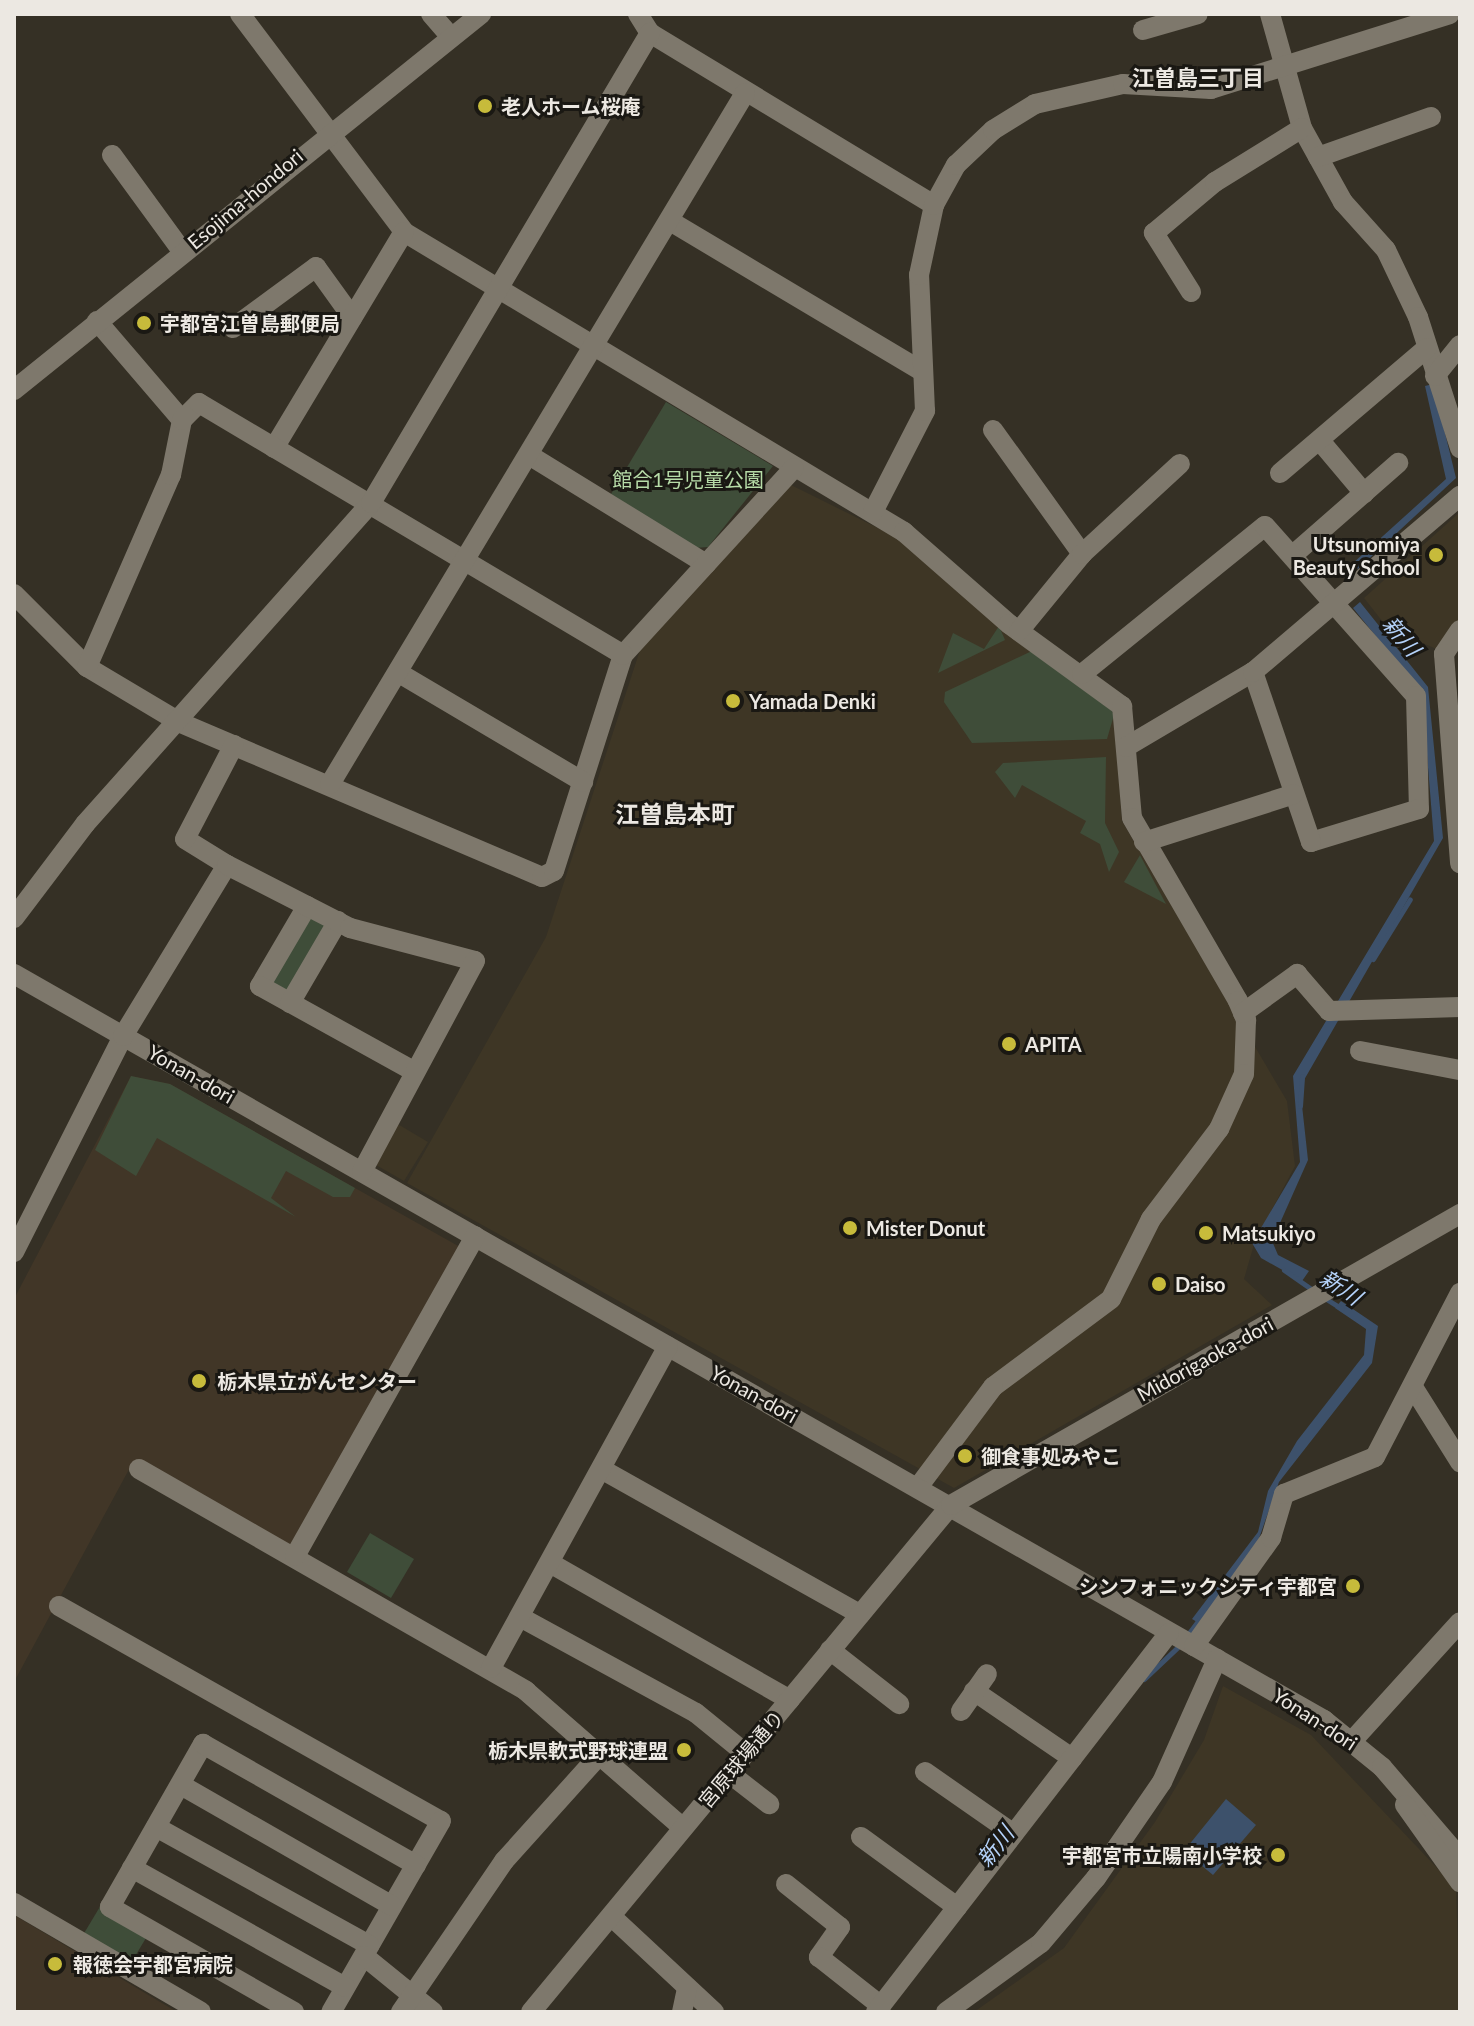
<!DOCTYPE html>
<html>
<head>
<meta charset="utf-8">
<style>
	body { margin:0 }
	#map { position:relative; width:1474px; height:2026px; overflow:hidden; background:#353025; font-family:Lato,"Noto Sans JP",sans-serif }
	div>[style] { position:absolute }
	[style*='--x'] { left:calc(var(--x)*1px); top:calc(var(--y)*1px); width:calc(var(--w)*1px); rotate:calc(var(--a)*1deg) }
	.built>* { inset:0; background:#3e3625 }
	.medical>* { inset:0; background:#413627 }
	.green>* { inset:0; background:#3f4d39 }
	.water>* { inset:0; background:#3d516b }
	.stream>* { height:5px; margin:-2.5px; padding:0 2.5px; transform-origin:2.5px; border-radius:2.5px; background:#3d516b }
	.minor>* { height:20px; margin:-10px; padding:0 10px; transform-origin:10px; border-radius:10px; background:#7e786c }
	.dots>* { width:22px; height:22px; translate:-50% -50%; box-sizing:border-box; border:4px solid #1a1813; border-radius:50% }
	span { translate:-50% -50%; white-space:nowrap; text-align:center; line-height:1.15; -webkit-text-stroke:6px #1a1813; paint-order:stroke }
	.poi-label { font-size:20px; color:#ece8e2; font-weight:700 }
	.left { translate:0 -50%; text-align:left }
	.right { translate:-100% -50%; text-align:right }
	.street-label { font-size:20px; color:#ece8e2 }
	.park-label { font-size:20px; color:#b7dca8 }
	.neighbourhood-label { font-size:22px; color:#ece8e2; font-weight:700 }
	.water-label { font-size:22px; color:#b4d2fa; font-style:italic }
	.quarter-label { font-size:24px; color:#ece8e2; font-weight:700 }
	.frame { position:absolute; inset:0; border:16px solid #ece8e2; pointer-events:none }
</style>
</head>
<body>
<div id="map">
	<div class="built">
		<i style="clip-path:polygon(789px 484px,894px 536px,1114px 715px,1122px 821px,1287px 1101px,1295px 1166px,1255px 1241px,1244px 1279px,1272px 1305px,954px 1488px,407px 1183px,546px 937px,641px 647px)"></i>
		<i style="clip-path:polygon(1460px 512px,1460px 621px,1441px 651px,1418px 641px,1405px 650px,1364px 598px)"></i>
		<i style="clip-path:polygon(396px 1123px,428px 1142px,404px 1181px,376px 1165px)"></i>
		<i style="clip-path:polygon(1223px 1686px,1311px 1735px,1456px 1888px,1460px 2012px,974px 2012px,1064px 1948px,1155px 1822px,1204px 1740px)"></i>
	</div>
	<div class="medical">
		<i style="clip-path:polygon(131px 1076px,170px 1084px,460px 1247px,289px 1547px,133px 1462px,14px 1682px,14px 1299px)"></i>
		<i style="clip-path:polygon(14px 1915px,177px 2012px,14px 2012px)"></i>
	</div>
	<div class="green">
		<i style="clip-path:polygon(666px 402px,773px 466px,708px 547px,695px 548px,611px 494px)"></i>
		<i style="clip-path:polygon(999px 626px,1005px 640px,938px 673px,953px 633px,984px 649px)"></i>
		<i style="clip-path:polygon(1034px 650px,1102px 693px,1114px 715px,1107px 739px,972px 743px,944px 702px,945px 692px)"></i>
		<i style="clip-path:polygon(1106px 757px,1105px 823px,1119px 852px,1109px 872px,1100px 844px,1080px 833px,1086px 821px,1022px 785px,1015px 798px,995px 772px,1003px 763px)"></i>
		<i style="clip-path:polygon(1140px 855px,1166px 904px,1124px 882px)"></i>
		<i style="clip-path:polygon(308px 918px,327px 923px,291px 993px,269px 982px)"></i>
		<i style="clip-path:polygon(131px 1076px,170px 1084px,355px 1188px,350px 1197px,333px 1197px,286px 1171px,271px 1198px,296px 1217px,157px 1138px,136px 1176px,95px 1150px)"></i>
		<i style="clip-path:polygon(370px 1533px,414px 1559px,391px 1598px,347px 1572px)"></i>
		<i style="clip-path:polygon(101px 1905px,149px 1933px,131px 1963px,83px 1935px)"></i>
	</div>
	<div class="water">
		<i style="clip-path:polygon(1433px 384px,1456px 478px,1358px 569px,1352px 564px,1446px 479px,1425px 386px)"></i>
		<i style="clip-path:polygon(1360px 602px,1428px 687px,1443px 838px,1300px 1087px,1308px 1160px,1272px 1241px,1278px 1255px,1309px 1271px,1302px 1281px,1261px 1258px,1252px 1243px,1300px 1162px,1293px 1076px,1434px 841px,1422px 693px,1353px 608px)"></i>
		<i style="clip-path:polygon(1341px 1301px,1378px 1326px,1372px 1363px,1279px 1482px,1257px 1544px,1197px 1622px,1192px 1619px,1258px 1532px,1268px 1491px,1297px 1441px,1364px 1355px,1366px 1329px,1335px 1308px)"></i>
		<i style="clip-path:polygon(1226px 1799px,1256px 1825px,1213px 1875px,1184px 1851px)"></i>
	</div>
	<div class="stream">
		<i style="--x:1373;--y:959;--w:70;--a:-58.3"></i>
		<i style="--x:1300;--y:1106;--w:30;--a:-86"></i>
		<i style="--x:1284;--y:1270;--w:38;--a:35"></i>
		<i style="--x:1323;--y:1297;--w:22;--a:32"></i>
		<i style="--x:1186;--y:1637;--w:59;--a:-53.3"></i>
		<i style="--x:1144;--y:1679;--w:50;--a:-43.4"></i>
	</div>
	<div class="minor">
		<i style="--x:240;--y:14;--w:273;--a:53"></i>
		<i style="--x:404;--y:232;--w:583;--a:30.96"></i>
		<i style="--x:904;--y:532;--w:140;--a:41.2"></i>
		<i style="--x:1009;--y:624;--w:140;--a:36"></i>
		<i style="--x:1122;--y:706;--w:112;--a:84.9"></i>
		<i style="--x:1132;--y:818;--w:211;--a:59.9"></i>
		<i style="--x:1238;--y:1001;--w:21;--a:67"></i>
		<i style="--x:1246;--y:1020;--w:54;--a:92.1"></i>
		<i style="--x:1244;--y:1074;--w:60;--a:114.4"></i>
		<i style="--x:1219;--y:1129;--w:113;--a:127.1"></i>
		<i style="--x:1151;--y:1219;--w:89;--a:116.6"></i>
		<i style="--x:1111;--y:1299;--w:147;--a:143.3"></i>
		<i style="--x:993;--y:1387;--w:124;--a:126.8"></i>
		<i style="--x:431;--y:14;--w:29;--a:49"></i>
		<i style="--x:638;--y:14;--w:22;--a:58"></i>
		<i style="--x:650;--y:33;--w:332;--a:31.2"></i>
		<i style="--x:1270;--y:14;--w:118;--a:74.3"></i>
		<i style="--x:1302;--y:128;--w:85;--a:61"></i>
		<i style="--x:1343;--y:202;--w:64;--a:48.1"></i>
		<i style="--x:1386;--y:250;--w:74;--a:64.5"></i>
		<i style="--x:1418;--y:317;--w:138;--a:72.2"></i>
		<i style="--x:1143;--y:30;--w:57;--a:-16.2"></i>
		<i style="--x:112;--y:155;--w:119;--a:53.9"></i>
		<i style="--x:1318;--y:157;--w:120;--a:-19.5"></i>
		<i style="--x:670;--y:221;--w:291;--a:30.8"></i>
		<i style="--x:1191;--y:292;--w:70;--a:-122.1"></i>
		<i style="--x:1154;--y:233;--w:80;--a:-39.9"></i>
		<i style="--x:1215;--y:182;--w:102;--a:-31.8"></i>
		<i style="--x:97;--y:321;--w:130;--a:49.4"></i>
		<i style="--x:233;--y:328;--w:103;--a:-36.3"></i>
		<i style="--x:316;--y:267;--w:62;--a:54.2"></i>
		<i style="--x:1435;--y:376;--w:40;--a:-51"></i>
		<i style="--x:14;--y:390;--w:600;--a:-38.84"></i>
		<i style="--x:993;--y:430;--w:153;--a:54.3"></i>
		<i style="--x:1321;--y:442;--w:67;--a:49.9"></i>
		<i style="--x:274;--y:448;--w:252;--a:-59"></i>
		<i style="--x:529;--y:455;--w:208;--a:31.6"></i>
		<i style="--x:1280;--y:473;--w:193;--a:-40.4"></i>
		<i style="--x:873;--y:512;--w:114;--a:-62.8"></i>
		<i style="--x:925;--y:411;--w:136;--a:-92.5"></i>
		<i style="--x:919;--y:275;--w:72;--a:-77.9"></i>
		<i style="--x:934;--y:205;--w:46;--a:-61.2"></i>
		<i style="--x:956;--y:165;--w:51;--a:-43.4"></i>
		<i style="--x:993;--y:130;--w:49;--a:-31.8"></i>
		<i style="--x:1035;--y:104;--w:90;--a:-12.8"></i>
		<i style="--x:1123;--y:84;--w:88;--a:3.3"></i>
		<i style="--x:1211;--y:89;--w:250;--a:-17.4"></i>
		<i style="--x:1293;--y:555;--w:140;--a:-41.2"></i>
		<i style="--x:14;--y:594;--w:103;--a:45"></i>
		<i style="--x:87;--y:667;--w:109;--a:30.8"></i>
		<i style="--x:181;--y:723;--w:392;--a:23.1"></i>
		<i style="--x:542;--y:877;--w:13;--a:-27"></i>
		<i style="--x:554;--y:871;--w:227;--a:-72.3"></i>
		<i style="--x:623;--y:655;--w:253;--a:-47.6"></i>
		<i style="--x:1460;--y:630;--w:29;--a:124"></i>
		<i style="--x:1444;--y:654;--w:210;--a:85.6"></i>
		<i style="--x:1019;--y:631;--w:99;--a:-50.7"></i>
		<i style="--x:1082;--y:554;--w:133;--a:-42.6"></i>
		<i style="--x:87;--y:667;--w:210;--a:-66.4"></i>
		<i style="--x:171;--y:475;--w:56;--a:-78.7"></i>
		<i style="--x:182;--y:420;--w:24;--a:-45"></i>
		<i style="--x:199;--y:403;--w:493;--a:30.7"></i>
		<i style="--x:399;--y:673;--w:214;--a:30.6"></i>
		<i style="--x:1082;--y:674;--w:235;--a:-39"></i>
		<i style="--x:1265;--y:526;--w:227;--a:48.4"></i>
		<i style="--x:1416;--y:696;--w:113;--a:88.5"></i>
		<i style="--x:1419;--y:809;--w:113;--a:163"></i>
		<i style="--x:1311;--y:842;--w:180;--a:-108.8"></i>
		<i style="--x:1126;--y:747;--w:147;--a:-30.6"></i>
		<i style="--x:1253;--y:672;--w:272;--a:-40.4"></i>
		<i style="--x:330;--y:784;--w:806;--a:-59.01"></i>
		<i style="--x:1144;--y:842;--w:157;--a:-17.7"></i>
		<i style="--x:227;--y:865;--w:49;--a:-148.2"></i>
		<i style="--x:185;--y:839;--w:106;--a:-62.5"></i>
		<i style="--x:307;--y:906;--w:93;--a:120.4"></i>
		<i style="--x:260;--y:986;--w:177;--a:29"></i>
		<i style="--x:14;--y:918;--w:118;--a:-52.9"></i>
		<i style="--x:85;--y:824;--w:430;--a:-48.3"></i>
		<i style="--x:371;--y:503;--w:547;--a:-59.31"></i>
		<i style="--x:14;--y:974;--w:1508;--a:29.66"></i>
		<i style="--x:1324;--y:1720;--w:75;--a:39"></i>
		<i style="--x:1382;--y:1767;--w:120;--a:49.4"></i>
		<i style="--x:290;--y:1003;--w:95;--a:-59.7"></i>
		<i style="--x:1243;--y:1013;--w:67;--a:-35.8"></i>
		<i style="--x:1297;--y:974;--w:49;--a:49.1"></i>
		<i style="--x:1329;--y:1011;--w:131;--a:-1.7"></i>
		<i style="--x:1360;--y:1051;--w:102;--a:10.8"></i>
		<i style="--x:14;--y:1252;--w:242;--a:-63.2"></i>
		<i style="--x:123;--y:1036;--w:200;--a:-58.7"></i>
		<i style="--x:227;--y:865;--w:138;--a:27.1"></i>
		<i style="--x:350;--y:928;--w:129;--a:14.8"></i>
		<i style="--x:475;--y:961;--w:239;--a:118.2"></i>
		<i style="--x:1413;--y:1387;--w:89;--a:57.9"></i>
		<i style="--x:139;--y:1469;--w:446;--a:29.8"></i>
		<i style="--x:526;--y:1691;--w:208;--a:41.1"></i>
		<i style="--x:603;--y:1470;--w:295;--a:29.3"></i>
		<i style="--x:295;--y:1556;--w:367;--a:-60.6"></i>
		<i style="--x:550;--y:1563;--w:276;--a:29.7"></i>
		<i style="--x:59;--y:1606;--w:438;--a:29.4"></i>
		<i style="--x:441;--y:1821;--w:220;--a:119.9"></i>
		<i style="--x:520;--y:1617;--w:200;--a:28.6"></i>
		<i style="--x:696;--y:1713;--w:63;--a:39.2"></i>
		<i style="--x:1194;--y:1646;--w:133;--a:-54.5"></i>
		<i style="--x:1271;--y:1538;--w:46;--a:-73.5"></i>
		<i style="--x:1284;--y:1494;--w:98;--a:-22.1"></i>
		<i style="--x:1375;--y:1457;--w:185;--a:-62.6"></i>
		<i style="--x:830;--y:1650;--w:88;--a:38"></i>
		<i style="--x:491;--y:1668;--w:367;--a:-61.2"></i>
		<i style="--x:974;--y:1691;--w:119;--a:34.4"></i>
		<i style="--x:961;--y:1711;--w:45;--a:-54.9"></i>
		<i style="--x:1353;--y:1740;--w:159;--a:-47.8"></i>
		<i style="--x:925;--y:1772;--w:108;--a:34.9"></i>
		<i style="--x:729;--y:1773;--w:51;--a:37.8"></i>
		<i style="--x:181;--y:1785;--w:243;--a:29.8"></i>
		<i style="--x:1405;--y:1805;--w:95;--a:54.5"></i>
		<i style="--x:156;--y:1827;--w:244;--a:29"></i>
		<i style="--x:861;--y:1837;--w:119;--a:36.1"></i>
		<i style="--x:132;--y:1868;--w:244;--a:29.2"></i>
		<i style="--x:786;--y:1884;--w:69;--a:38.5"></i>
		<i style="--x:840;--y:1927;--w:37;--a:125"></i>
		<i style="--x:819;--y:1957;--w:79;--a:38.3"></i>
		<i style="--x:14;--y:1903;--w:216;--a:30.2"></i>
		<i style="--x:611;--y:1916;--w:141;--a:43"></i>
		<i style="--x:364;--y:1956;--w:89;--a:39.1"></i>
		<i style="--x:294;--y:2012;--w:212;--a:-150.3"></i>
		<i style="--x:110;--y:1907;--w:188;--a:-60.3"></i>
		<i style="--x:203;--y:1744;--w:245;--a:29.6"></i>
		<i style="--x:401;--y:2012;--w:183;--a:-55.7"></i>
		<i style="--x:504;--y:1861;--w:147;--a:-48"></i>
		<i style="--x:531;--y:2012;--w:658;--a:-50.36"></i>
		<i style="--x:951;--y:1505;--w:586;--a:-29.76"></i>
		<i style="--x:682;--y:2012;--w:25;--a:-78"></i>
		<i style="--x:876;--y:2012;--w:479;--a:-52.3"></i>
		<i style="--x:946;--y:2012;--w:117;--a:-36"></i>
		<i style="--x:1041;--y:1943;--w:85;--a:-49.8"></i>
		<i style="--x:1096;--y:1878;--w:116;--a:-55.5"></i>
		<i style="--x:1162;--y:1782;--w:135;--a:-65.9"></i>
	</div>
	<div class="dots">
		<i style="left:485px;top:106px;background:#c7bb3b"></i>
		<i style="left:144px;top:323px;background:#c7bb3b"></i>
		<i style="left:1436px;top:555px;background:#c7bb3b"></i>
		<i style="left:733px;top:701px;background:#c7bb3b"></i>
		<i style="left:1009px;top:1044px;background:#c7bb3b"></i>
		<i style="left:850px;top:1228px;background:#c7bb3b"></i>
		<i style="left:1206px;top:1233px;background:#c7bb3b"></i>
		<i style="left:1159px;top:1284px;background:#c7bb3b"></i>
		<i style="left:199px;top:1381px;background:#c7bb3b"></i>
		<i style="left:965px;top:1456px;background:#c7bb3b"></i>
		<i style="left:1353px;top:1586px;background:#c7bb3b"></i>
		<i style="left:684px;top:1750px;background:#c7bb3b"></i>
		<i style="left:1278px;top:1855px;background:#c7bb3b"></i>
		<i style="left:55px;top:1964px;background:#c7bb3b"></i>
	</div>
	<div class="poi-label">
		<span class="left" style="left:501px;top:106px">老人ホーム桜庵</span>
		<span class="left" style="left:160px;top:323px">宇都宮江曽島郵便局</span>
		<span class="right" style="left:1420px;top:556px">Utsunomiya<br>Beauty School</span>
		<span class="left" style="left:749px;top:701px">Yamada Denki</span>
		<span class="left" style="left:1025px;top:1044px">APITA</span>
		<span class="left" style="left:866px;top:1228px">Mister Donut</span>
		<span class="left" style="left:1222px;top:1233px">Matsukiyo</span>
		<span class="left" style="left:1175px;top:1284px">Daiso</span>
		<span class="left" style="left:217px;top:1381px">栃木県立がんセンター</span>
		<span class="left" style="left:981px;top:1456px">御食事処みやこ</span>
		<span class="right" style="left:1337px;top:1586px">シンフォニックシティ宇都宮</span>
		<span class="right" style="left:668px;top:1750px">栃木県軟式野球連盟</span>
		<span class="right" style="left:1262px;top:1855px">宇都宮市立陽南小学校</span>
		<span class="left" style="left:73px;top:1964px">報徳会宇都宮病院</span>
	</div>
	<div class="street-label">
		<span style="left:245px;top:199px;rotate:-40deg">Esojima-hondori</span>
		<span style="left:191px;top:1074px;rotate:30deg">Yonan-dori</span>
		<span style="left:1205px;top:1359px;rotate:-29deg">Midorigaoka-dori</span>
		<span style="left:754px;top:1394px;rotate:29deg">Yonan-dori</span>
		<span style="left:1315px;top:1719px;rotate:33deg">Yonan-dori</span>
		<span style="left:741px;top:1759px;rotate:-50deg">宮原球場通り</span>
	</div>
	<div class="park-label">
		<span style="left:688px;top:479px">館合1号児童公園</span>
	</div>
	<div class="neighbourhood-label">
		<span style="left:1198px;top:78px">江曽島三丁目</span>
	</div>
	<div class="water-label">
		<span style="left:1402px;top:636px;rotate:50deg">新川</span>
		<span style="left:1341px;top:1287px;rotate:33deg">新川</span>
		<span style="left:995px;top:1846px;rotate:-52deg">新川</span>
	</div>
	<div class="quarter-label">
		<span style="left:675px;top:814px">江曽島本町</span>
	</div>
	<div class="frame"></div>
</div>
</body>
</html>
